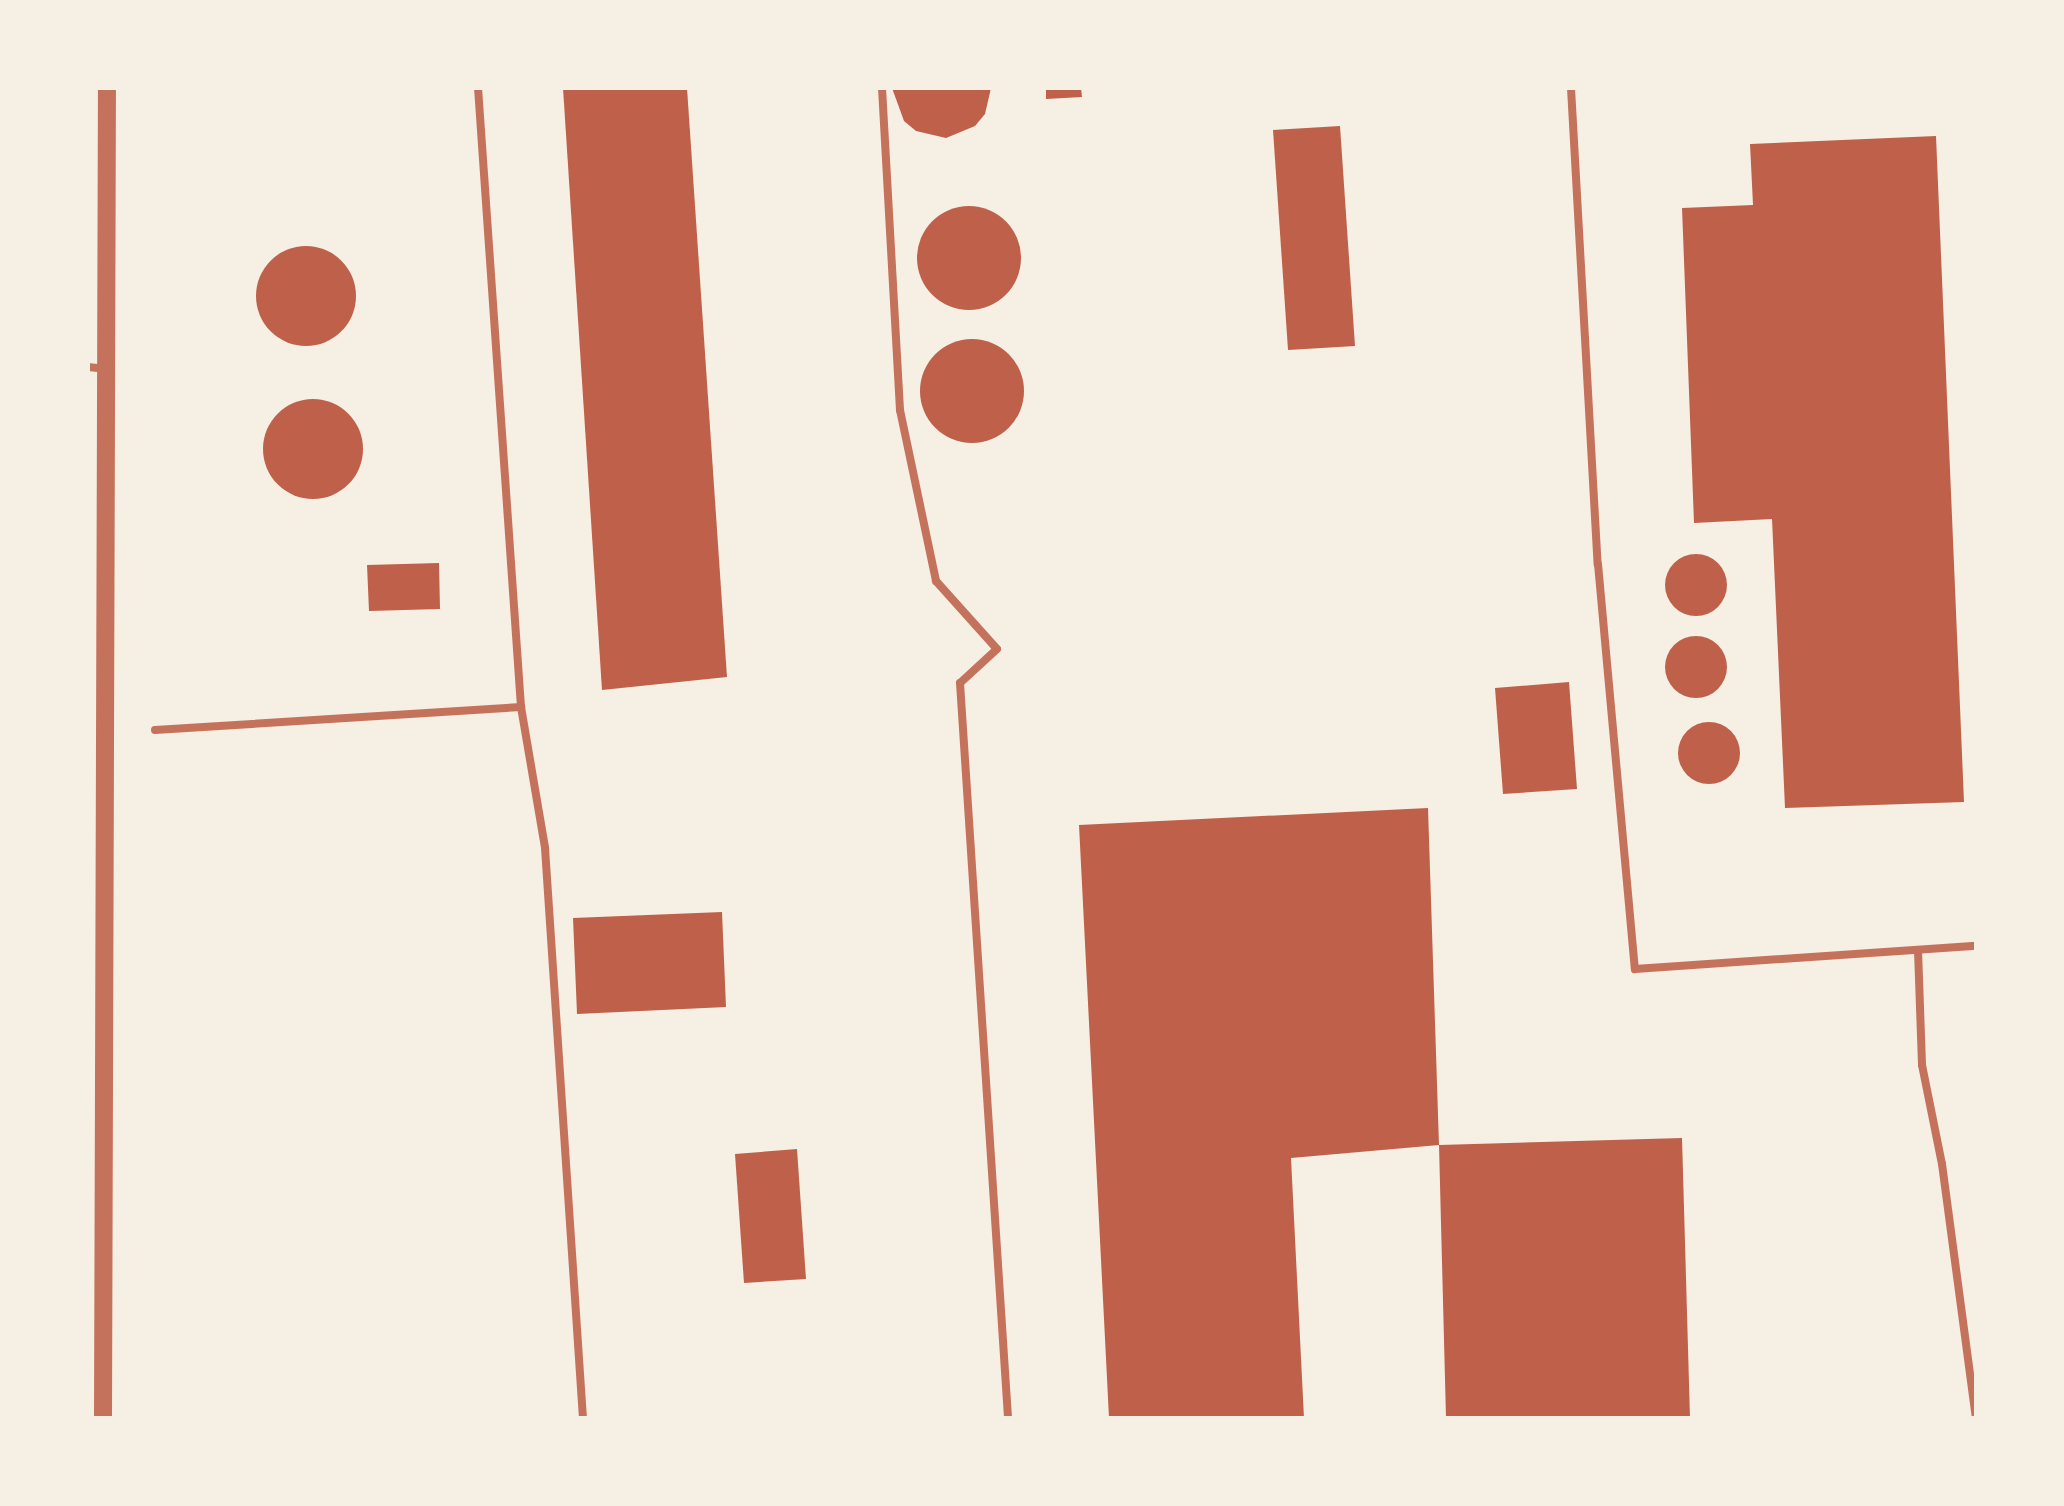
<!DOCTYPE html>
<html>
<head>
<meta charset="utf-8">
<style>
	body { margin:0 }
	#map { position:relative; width:2064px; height:1506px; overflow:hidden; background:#f6efe4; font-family:"Fira Sans",sans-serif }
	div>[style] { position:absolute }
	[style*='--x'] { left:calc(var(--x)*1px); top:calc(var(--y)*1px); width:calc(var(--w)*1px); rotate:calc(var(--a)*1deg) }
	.building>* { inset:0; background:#bf614a }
	.round { border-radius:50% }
	.service>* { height:8px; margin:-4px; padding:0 4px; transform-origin:4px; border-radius:4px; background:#c5725c }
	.tertiary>* { height:18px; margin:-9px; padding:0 9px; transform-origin:9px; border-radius:9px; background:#c5725c }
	span { translate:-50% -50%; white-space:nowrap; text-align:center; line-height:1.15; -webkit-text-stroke:8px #f6efe4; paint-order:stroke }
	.frame { position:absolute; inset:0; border:90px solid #f6efe4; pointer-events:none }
</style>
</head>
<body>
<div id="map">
	<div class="building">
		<i style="clip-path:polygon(563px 88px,687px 88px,727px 677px,602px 690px)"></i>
		<i style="clip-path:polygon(892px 88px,991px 88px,985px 114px,975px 126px,946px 138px,916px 131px,904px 121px)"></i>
		<i style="clip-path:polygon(1046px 88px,1081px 88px,1082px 97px,1046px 99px)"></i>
		<i style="clip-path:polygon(1340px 126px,1355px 346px,1288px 350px,1273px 130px)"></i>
		<i style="clip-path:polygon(1936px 136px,1964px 802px,1785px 808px,1772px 519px,1694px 523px,1682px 208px,1753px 205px,1750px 144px)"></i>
		<i class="round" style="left:917px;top:206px;width:104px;height:104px"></i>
		<i class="round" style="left:256px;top:246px;width:100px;height:100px"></i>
		<i class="round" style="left:920px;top:339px;width:104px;height:104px"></i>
		<i class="round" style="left:263px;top:399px;width:100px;height:100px"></i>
		<i class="round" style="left:1665px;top:554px;width:62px;height:62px"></i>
		<i style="clip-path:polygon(439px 563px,440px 609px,369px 611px,367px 565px)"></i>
		<i class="round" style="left:1665px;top:636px;width:62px;height:62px"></i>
		<i style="clip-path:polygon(1569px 682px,1577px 789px,1503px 794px,1495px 688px)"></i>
		<i class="round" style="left:1678px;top:722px;width:62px;height:62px"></i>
		<i style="clip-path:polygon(1428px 808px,1439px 1145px,1291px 1158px,1304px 1418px,1109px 1418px,1079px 825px)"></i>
		<i style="clip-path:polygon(722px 912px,726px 1007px,577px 1014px,573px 918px)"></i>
		<i style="clip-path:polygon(1682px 1138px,1690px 1418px,1446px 1418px,1439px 1145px)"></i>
		<i style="clip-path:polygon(797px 1149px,806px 1279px,744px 1283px,735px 1154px)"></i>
	</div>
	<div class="service">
		<i style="--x:882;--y:88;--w:323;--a:86.8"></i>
		<i style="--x:900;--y:410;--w:175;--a:78.1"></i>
		<i style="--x:936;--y:581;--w:91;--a:48.1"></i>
		<i style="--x:997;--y:649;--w:50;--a:137.4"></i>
		<i style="--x:960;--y:683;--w:737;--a:86.26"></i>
		<i style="--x:1571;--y:88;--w:477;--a:86.8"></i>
		<i style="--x:1598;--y:564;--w:407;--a:84.8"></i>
		<i style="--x:1635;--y:969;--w:342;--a:-3.9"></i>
		<i style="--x:88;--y:367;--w:18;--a:6"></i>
		<i style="--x:521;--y:707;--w:143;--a:80.3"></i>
		<i style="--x:545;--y:848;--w:571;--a:86.19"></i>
		<i style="--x:155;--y:730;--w:367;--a:-3.6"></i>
		<i style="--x:521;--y:707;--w:620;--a:-93.97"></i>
		<i style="--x:1918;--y:950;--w:115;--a:88"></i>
		<i style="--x:1922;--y:1065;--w:101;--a:78.6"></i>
		<i style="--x:1942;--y:1164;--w:256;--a:82.4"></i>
	</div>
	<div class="tertiary">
		<i style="--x:103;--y:1418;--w:1330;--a:-89.83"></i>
	</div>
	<div class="frame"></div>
</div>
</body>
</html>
